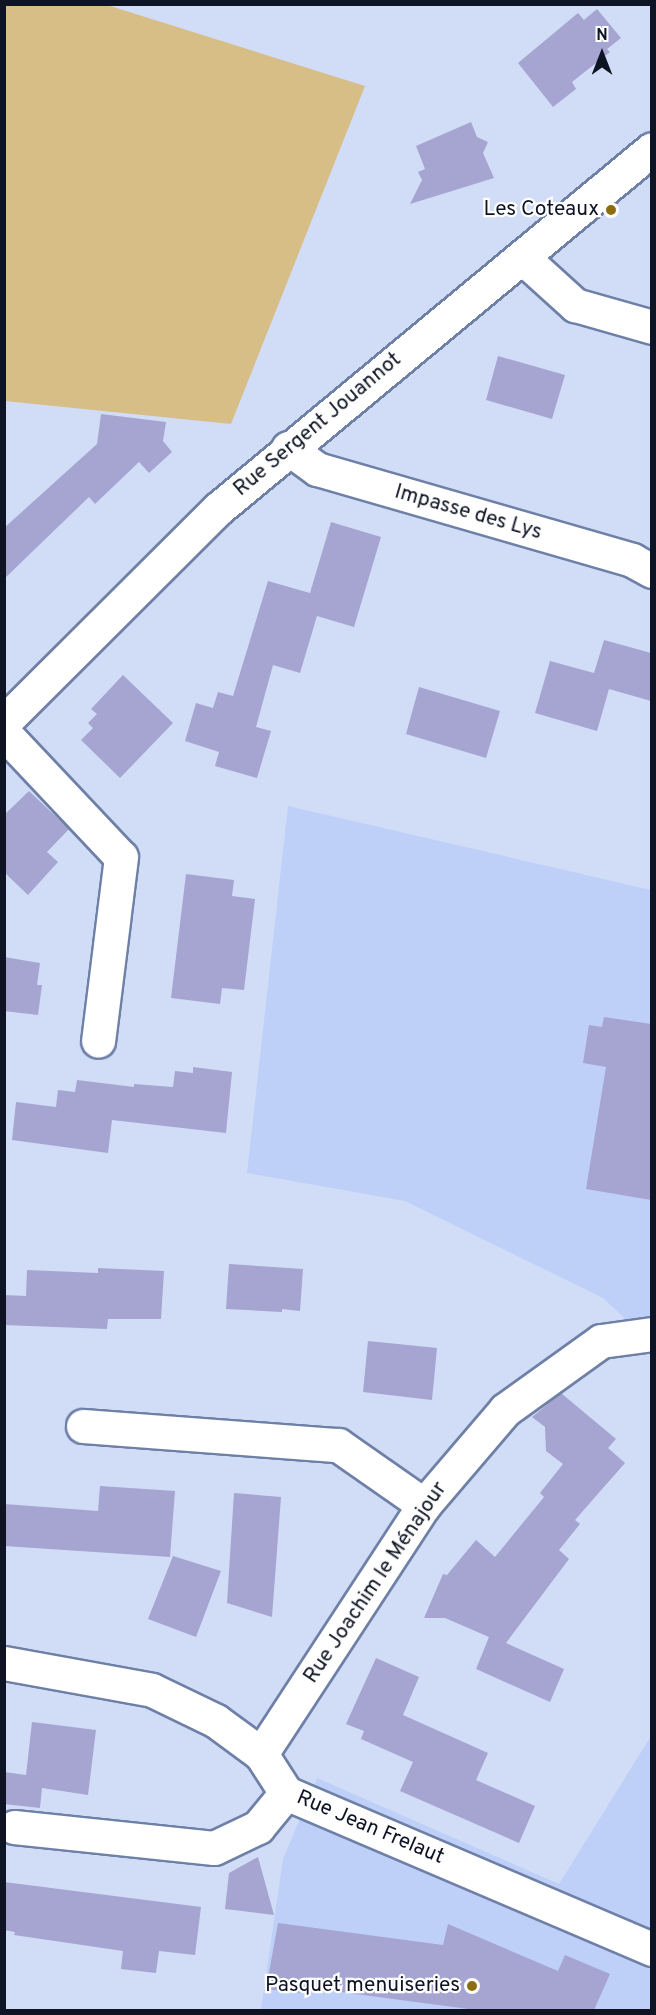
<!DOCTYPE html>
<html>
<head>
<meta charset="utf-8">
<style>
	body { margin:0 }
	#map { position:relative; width:656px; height:2015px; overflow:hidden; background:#d1ddf7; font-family:Overpass,sans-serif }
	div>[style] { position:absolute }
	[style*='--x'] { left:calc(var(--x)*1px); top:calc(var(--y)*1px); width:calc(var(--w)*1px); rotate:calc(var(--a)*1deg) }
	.built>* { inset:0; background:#bed0f8 }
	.green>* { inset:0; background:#d7bd86 }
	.building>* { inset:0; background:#a6a4d1 }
	.roads { filter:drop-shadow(2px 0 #6f80a7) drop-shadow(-2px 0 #6f80a7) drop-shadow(0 2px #6f80a7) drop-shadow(0 -2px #6f80a7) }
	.minor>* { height:33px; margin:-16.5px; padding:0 16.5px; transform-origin:16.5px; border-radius:16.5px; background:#fff }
	.dots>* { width:16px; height:16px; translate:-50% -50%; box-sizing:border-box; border:3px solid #fefefe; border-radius:50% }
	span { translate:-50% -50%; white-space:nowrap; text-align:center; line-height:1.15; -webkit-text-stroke:4.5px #fefefe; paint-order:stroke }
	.poi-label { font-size:21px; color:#0e1423 }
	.right { translate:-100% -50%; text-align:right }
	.street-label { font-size:21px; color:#0e1423 }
	.frame { position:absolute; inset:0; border:6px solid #0e1423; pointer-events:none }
	.north { position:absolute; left:572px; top:24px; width:60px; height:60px; -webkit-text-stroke:4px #fefefe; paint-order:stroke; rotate:0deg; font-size:16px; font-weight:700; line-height:24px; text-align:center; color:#0e1423 }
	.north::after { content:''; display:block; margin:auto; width:21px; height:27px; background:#0e1423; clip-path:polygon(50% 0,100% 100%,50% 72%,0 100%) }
</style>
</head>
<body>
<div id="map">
	<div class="built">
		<i style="clip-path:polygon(288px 806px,651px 890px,651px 1343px,603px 1298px,405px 1201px,247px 1173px)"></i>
		<i style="clip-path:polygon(651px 1736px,651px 2010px,261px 2010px,283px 1859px,317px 1778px,559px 1884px)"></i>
	</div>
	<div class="green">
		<i style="clip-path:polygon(4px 5px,107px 5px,365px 86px,231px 424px,5px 401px)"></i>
	</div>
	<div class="building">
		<i style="clip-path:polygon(597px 9px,621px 38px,607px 49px,610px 52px,572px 82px,576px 89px,553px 107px,518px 63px,578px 13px,584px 20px)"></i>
		<i style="clip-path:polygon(471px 122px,477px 137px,488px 142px,483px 153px,494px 178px,410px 204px,422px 180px,418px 172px,425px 169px,416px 146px)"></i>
		<i style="clip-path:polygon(498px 356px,565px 375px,552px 419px,486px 400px)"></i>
		<i style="clip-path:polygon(101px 414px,166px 422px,163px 441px,172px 452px,149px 473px,139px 462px,95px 504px,89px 497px,4px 579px,4px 528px,97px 444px)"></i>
		<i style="clip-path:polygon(331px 522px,381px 537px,354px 627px,317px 616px,300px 673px,273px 665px,256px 727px,271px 731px,257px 778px,215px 766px,219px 752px,185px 741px,196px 703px,213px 708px,218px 692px,233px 696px,268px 581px,310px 593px)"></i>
		<i style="clip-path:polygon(604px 640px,651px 653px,651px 701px,609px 689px,597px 731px,535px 713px,550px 661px,594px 673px)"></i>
		<i style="clip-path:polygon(123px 675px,173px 723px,120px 778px,81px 740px,93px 728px,88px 723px,97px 714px,91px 709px)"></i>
		<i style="clip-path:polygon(419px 687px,500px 711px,486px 758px,406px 734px)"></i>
		<i style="clip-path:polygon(29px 791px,69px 829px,47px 852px,58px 862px,28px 895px,4px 872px,4px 815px)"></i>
		<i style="clip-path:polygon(186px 874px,234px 880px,232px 896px,255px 899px,244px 990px,222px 988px,220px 1004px,171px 998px)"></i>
		<i style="clip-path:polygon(4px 957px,40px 963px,37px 985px,42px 985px,38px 1015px,4px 1011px)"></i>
		<i style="clip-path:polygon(604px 1017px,651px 1024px,651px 1200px,586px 1189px,606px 1067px,583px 1063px,589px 1025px,602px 1027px)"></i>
		<i style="clip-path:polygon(193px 1067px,232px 1072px,226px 1133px,112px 1120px,108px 1153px,12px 1140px,16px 1102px,56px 1107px,58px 1090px,75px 1092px,77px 1080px,134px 1087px,134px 1084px,173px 1087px,175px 1071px,193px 1073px)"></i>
		<i style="clip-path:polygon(229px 1264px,303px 1269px,300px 1311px,282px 1309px,282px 1312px,226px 1309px)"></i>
		<i style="clip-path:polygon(98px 1268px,164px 1271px,161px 1319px,108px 1319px,107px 1329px,4px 1325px,4px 1295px,26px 1296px,27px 1270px,98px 1273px)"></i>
		<i style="clip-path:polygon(368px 1341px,437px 1348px,432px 1400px,363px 1392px)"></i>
		<i style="clip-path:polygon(561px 1393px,616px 1439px,608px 1448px,625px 1463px,575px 1520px,580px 1524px,559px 1550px,569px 1559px,506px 1643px,564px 1669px,550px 1702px,476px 1669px,489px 1637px,445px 1618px,424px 1618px,443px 1574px,447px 1575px,476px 1540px,495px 1557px,544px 1497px,540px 1493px,563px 1464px,546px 1451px,545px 1427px,532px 1417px)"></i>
		<i style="clip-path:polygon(100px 1486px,175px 1491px,170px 1557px,4px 1546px,4px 1504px,98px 1511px)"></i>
		<i style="clip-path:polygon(234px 1493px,281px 1497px,272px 1617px,227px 1603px)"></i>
		<i style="clip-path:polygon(173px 1556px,221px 1571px,196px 1637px,148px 1619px)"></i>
		<i style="clip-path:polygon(376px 1658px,419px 1677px,403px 1715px,488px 1753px,476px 1780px,535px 1806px,519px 1843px,400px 1791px,413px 1762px,361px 1739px,364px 1731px,346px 1724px)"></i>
		<i style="clip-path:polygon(32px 1722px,96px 1730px,88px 1795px,42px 1788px,40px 1808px,4px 1804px,4px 1772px,26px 1775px)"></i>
		<i style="clip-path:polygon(258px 1857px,274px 1915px,225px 1909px,229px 1873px)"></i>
		<i style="clip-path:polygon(4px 1882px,201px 1907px,195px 1955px,159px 1951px,156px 1973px,121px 1969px,123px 1951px,14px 1935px,15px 1932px,4px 1930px)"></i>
		<i style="clip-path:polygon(278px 1923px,443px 1945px,448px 1924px,558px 1971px,565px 1955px,610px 1974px,594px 2010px,476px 2010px,303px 1987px,302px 1993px,266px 1989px)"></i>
	</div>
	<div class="roads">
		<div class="minor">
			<i style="--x:522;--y:257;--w:72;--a:42.2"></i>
			<i style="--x:575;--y:305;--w:80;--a:15.9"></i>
			<i style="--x:288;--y:448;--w:36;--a:36"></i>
			<i style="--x:317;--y:469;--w:328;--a:16.1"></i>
			<i style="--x:632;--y:560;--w:23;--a:29"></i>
			<i style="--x:4;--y:722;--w:303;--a:-44.9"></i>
			<i style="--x:219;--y:508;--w:562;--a:-39.66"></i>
			<i style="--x:4;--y:733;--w:170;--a:46.7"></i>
			<i style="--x:121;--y:857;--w:185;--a:97.1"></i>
			<i style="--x:83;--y:1426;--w:256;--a:4.3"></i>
			<i style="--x:338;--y:1445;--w:105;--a:34.9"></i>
			<i style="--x:4;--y:1663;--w:150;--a:10.3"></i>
			<i style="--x:152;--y:1690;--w:71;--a:25.8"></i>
			<i style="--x:216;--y:1721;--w:56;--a:36.3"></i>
			<i style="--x:261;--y:1754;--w:46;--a:57.3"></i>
			<i style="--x:286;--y:1793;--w:398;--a:23.1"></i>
			<i style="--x:261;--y:1754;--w:298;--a:-56.8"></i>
			<i style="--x:424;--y:1505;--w:125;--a:-49.5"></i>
			<i style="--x:505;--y:1410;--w:118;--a:-35.7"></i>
			<i style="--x:601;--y:1341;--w:51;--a:-7.8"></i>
			<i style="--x:14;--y:1827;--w:201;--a:6"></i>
			<i style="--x:214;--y:1848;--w:49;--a:-25.5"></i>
			<i style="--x:258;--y:1827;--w:44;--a:-50.5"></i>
		</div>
	</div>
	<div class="dots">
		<i style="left:611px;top:210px;background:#8e6d11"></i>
		<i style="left:472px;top:1986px;background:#8e6d11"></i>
	</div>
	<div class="poi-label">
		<span class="right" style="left:599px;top:210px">Les Coteaux</span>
		<span class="right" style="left:460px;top:1986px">Pasquet menuiseries</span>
	</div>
	<div class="street-label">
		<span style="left:318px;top:425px;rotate:-40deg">Rue Sergent Jouannot</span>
		<span style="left:468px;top:513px;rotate:16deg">Impasse des Lys</span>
		<span style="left:376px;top:1583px;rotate:-56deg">Rue Joachim le Ménajour</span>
		<span style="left:370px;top:1828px;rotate:23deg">Rue Jean Frelaut</span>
	</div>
	<div class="frame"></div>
	<div class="north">N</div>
</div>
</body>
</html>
